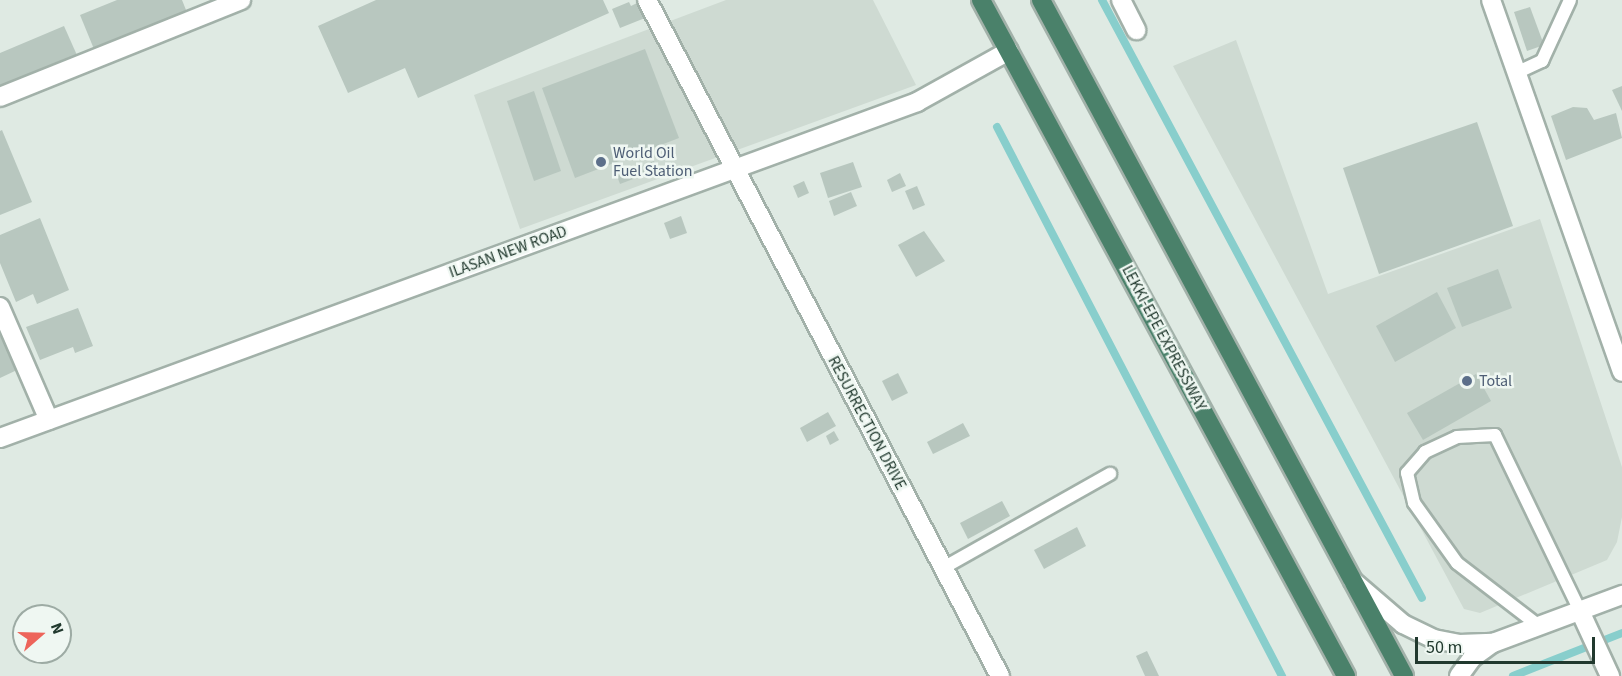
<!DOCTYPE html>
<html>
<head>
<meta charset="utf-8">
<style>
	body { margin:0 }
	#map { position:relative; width:1622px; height:676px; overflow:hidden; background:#dfeae3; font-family:"Source Sans 3",sans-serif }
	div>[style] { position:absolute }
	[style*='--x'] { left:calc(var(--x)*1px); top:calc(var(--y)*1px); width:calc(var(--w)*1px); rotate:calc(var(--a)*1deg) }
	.built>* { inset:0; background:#cedad2 }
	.stream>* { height:8px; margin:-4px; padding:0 4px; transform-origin:4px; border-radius:4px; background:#88cecc }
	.building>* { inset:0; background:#b8c7bf }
	.roads { filter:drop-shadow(2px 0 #a2b1a9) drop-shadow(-2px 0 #a2b1a9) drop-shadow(0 2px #a2b1a9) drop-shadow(0 -2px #a2b1a9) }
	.service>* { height:12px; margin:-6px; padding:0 6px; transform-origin:6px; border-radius:6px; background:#fff }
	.minor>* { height:18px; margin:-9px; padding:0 9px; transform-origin:9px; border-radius:9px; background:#fff }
	.tertiary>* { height:18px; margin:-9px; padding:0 9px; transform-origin:9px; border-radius:9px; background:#fff }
	.trunk>* { height:18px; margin:-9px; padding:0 9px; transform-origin:9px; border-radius:9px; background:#4a816a }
	.dots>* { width:16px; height:16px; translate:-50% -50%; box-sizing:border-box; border:3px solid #eff7f2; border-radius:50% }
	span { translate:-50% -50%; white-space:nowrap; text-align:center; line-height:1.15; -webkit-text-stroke:5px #eff7f2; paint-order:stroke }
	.service-label { font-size:16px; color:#4e5e75 }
	.left { translate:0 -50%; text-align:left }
	.street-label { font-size:16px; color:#21392e }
	.north { position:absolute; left:12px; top:604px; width:60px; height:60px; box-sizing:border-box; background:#eff7f2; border:2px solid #9daba4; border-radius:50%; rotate:70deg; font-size:16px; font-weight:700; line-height:24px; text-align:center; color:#21392e }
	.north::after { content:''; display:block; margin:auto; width:21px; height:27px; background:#ed645a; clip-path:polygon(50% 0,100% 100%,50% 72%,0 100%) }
	.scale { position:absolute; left:1415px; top:637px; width:180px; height:27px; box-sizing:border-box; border:3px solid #21392e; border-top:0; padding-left:8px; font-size:18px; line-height:21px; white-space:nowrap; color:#21392e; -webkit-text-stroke:4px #eff7f2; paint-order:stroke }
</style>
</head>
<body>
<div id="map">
	<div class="built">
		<i style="clip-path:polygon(726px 0,873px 0,916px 85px,520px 229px,474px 95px)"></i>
		<i style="clip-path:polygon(1236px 40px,1328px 294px,1540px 219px,1622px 467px,1622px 517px,1617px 542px,1607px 560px,1480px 613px,1464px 609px,1173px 66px)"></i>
	</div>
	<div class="stream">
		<i style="--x:1102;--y:0;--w:678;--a:61.85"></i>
		<i style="--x:997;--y:127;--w:619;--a:62.57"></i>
		<i style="--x:1513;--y:676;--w:117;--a:-21.5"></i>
	</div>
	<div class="building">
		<i style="clip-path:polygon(117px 0,182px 0,188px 15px,96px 54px,80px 15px)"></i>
		<i style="clip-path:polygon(376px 0,603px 0,609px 13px,418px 98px,405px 68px,348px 93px,318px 26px)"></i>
		<i style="clip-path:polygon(629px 2px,631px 6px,639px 2px,645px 18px,620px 28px,612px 9px)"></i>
		<i style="clip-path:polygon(1530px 7px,1544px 45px,1527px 51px,1514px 12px)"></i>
		<i style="clip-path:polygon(64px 26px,80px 62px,0 96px,0 53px)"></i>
		<i style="clip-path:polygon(645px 49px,679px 138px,575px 178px,542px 88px)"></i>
		<i style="clip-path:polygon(1622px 86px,1622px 111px,1612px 90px)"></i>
		<i style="clip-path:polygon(534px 91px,561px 171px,534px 181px,507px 101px)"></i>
		<i style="clip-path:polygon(1573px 107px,1587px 108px,1594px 120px,1616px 113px,1622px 138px,1566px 160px,1551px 116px)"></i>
		<i style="clip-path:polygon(1477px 122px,1513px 226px,1379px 274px,1343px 168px)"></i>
		<i style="clip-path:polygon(2px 130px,32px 202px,0 215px,0 131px)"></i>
		<i style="clip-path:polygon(654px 161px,657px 170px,620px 184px,617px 176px)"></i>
		<i style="clip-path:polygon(853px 162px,862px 187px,828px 198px,820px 173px)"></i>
		<i style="clip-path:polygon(900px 173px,906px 186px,892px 192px,887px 180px)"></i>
		<i style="clip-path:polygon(804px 181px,809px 193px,798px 198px,793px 186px)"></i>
		<i style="clip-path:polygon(917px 186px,925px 205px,913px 210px,905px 191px)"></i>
		<i style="clip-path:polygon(851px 192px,857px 206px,834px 216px,829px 201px)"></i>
		<i style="clip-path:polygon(681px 216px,687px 233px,670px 239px,664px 223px)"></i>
		<i style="clip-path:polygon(40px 218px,69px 290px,37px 304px,33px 294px,16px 302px,0 263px,0 235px)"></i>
		<i style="clip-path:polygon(924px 231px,945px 261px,916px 277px,898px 245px)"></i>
		<i style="clip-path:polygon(1498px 269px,1512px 308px,1462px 327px,1447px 288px)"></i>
		<i style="clip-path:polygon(1437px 292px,1456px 328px,1395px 362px,1376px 326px)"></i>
		<i style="clip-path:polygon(78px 308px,93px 346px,75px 353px,73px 347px,40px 360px,26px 327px)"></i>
		<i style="clip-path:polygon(2px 336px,17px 370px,0 378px,0 337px)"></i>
		<i style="clip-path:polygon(898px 373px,908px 393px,892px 401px,882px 381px)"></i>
		<i style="clip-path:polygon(1476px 374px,1491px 401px,1423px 440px,1407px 413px)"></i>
		<i style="clip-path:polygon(828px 412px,836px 426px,807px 442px,800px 428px)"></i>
		<i style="clip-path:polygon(963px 423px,970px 436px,933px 454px,927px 442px)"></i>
		<i style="clip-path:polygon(834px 431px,839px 440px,830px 445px,826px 436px)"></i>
		<i style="clip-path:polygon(1002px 501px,1010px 516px,968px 539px,960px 523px)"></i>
		<i style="clip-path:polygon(1077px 527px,1086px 546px,1044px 569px,1034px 550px)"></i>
		<i style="clip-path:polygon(1147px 651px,1159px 676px,1145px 676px,1136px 656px)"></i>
	</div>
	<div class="roads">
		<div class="service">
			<i style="--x:1516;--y:73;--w:29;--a:-25"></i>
			<i style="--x:1542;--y:61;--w:67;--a:-65.3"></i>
			<i style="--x:943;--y:568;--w:192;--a:-29.4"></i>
			<i style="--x:1539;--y:626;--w:103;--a:-142.5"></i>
			<i style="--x:1457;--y:563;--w:74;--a:-125.6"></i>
			<i style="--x:1414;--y:503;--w:31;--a:-103"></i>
			<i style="--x:1407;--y:473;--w:28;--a:-49"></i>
			<i style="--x:1425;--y:452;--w:35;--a:-25"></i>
			<i style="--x:1457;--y:437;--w:38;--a:-3"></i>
			<i style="--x:1495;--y:435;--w:195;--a:64.2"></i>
		</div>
		<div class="minor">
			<i style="--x:647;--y:0;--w:763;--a:62.43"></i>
			<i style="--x:1121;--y:0;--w:34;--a:63"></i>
			<i style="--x:1491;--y:0;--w:394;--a:70.6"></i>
			<i style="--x:0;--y:97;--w:260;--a:-21.9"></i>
			<i style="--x:0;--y:307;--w:123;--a:66.6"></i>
			<i style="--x:0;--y:438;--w:977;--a:-20.12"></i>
			<i style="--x:917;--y:102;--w:105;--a:-29"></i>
			<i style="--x:1580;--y:611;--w:72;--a:65.2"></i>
		</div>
		<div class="tertiary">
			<i style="--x:1353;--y:581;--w:66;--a:40.7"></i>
			<i style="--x:1403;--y:624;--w:34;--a:26"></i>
			<i style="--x:1434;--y:639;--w:25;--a:11"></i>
			<i style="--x:1459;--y:644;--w:34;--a:-2"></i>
			<i style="--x:1459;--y:676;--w:22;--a:-54"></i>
			<i style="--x:1472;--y:658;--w:26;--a:-36"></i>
			<i style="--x:1493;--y:643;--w:138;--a:-20.4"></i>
		</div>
		<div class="trunk">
			<i style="--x:981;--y:0;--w:768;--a:61.63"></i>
			<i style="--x:1041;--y:0;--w:767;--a:61.76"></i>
		</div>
	</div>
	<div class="dots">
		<i style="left:601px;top:162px;background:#5c6f8a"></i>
		<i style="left:1467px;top:381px;background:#5c6f8a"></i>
	</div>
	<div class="service-label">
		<span class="left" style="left:613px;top:162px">World Oil<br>Fuel Station</span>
		<span class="left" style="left:1479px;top:381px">Total</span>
	</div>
	<div class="street-label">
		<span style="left:508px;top:252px;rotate:-20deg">ILASAN NEW ROAD</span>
		<span style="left:1164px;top:338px;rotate:62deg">LEKKI-EPE EXPRESSWAY</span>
		<span style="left:867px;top:423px;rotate:62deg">RESURRECTION DRIVE</span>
	</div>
	<div class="north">N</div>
	<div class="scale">50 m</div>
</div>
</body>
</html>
